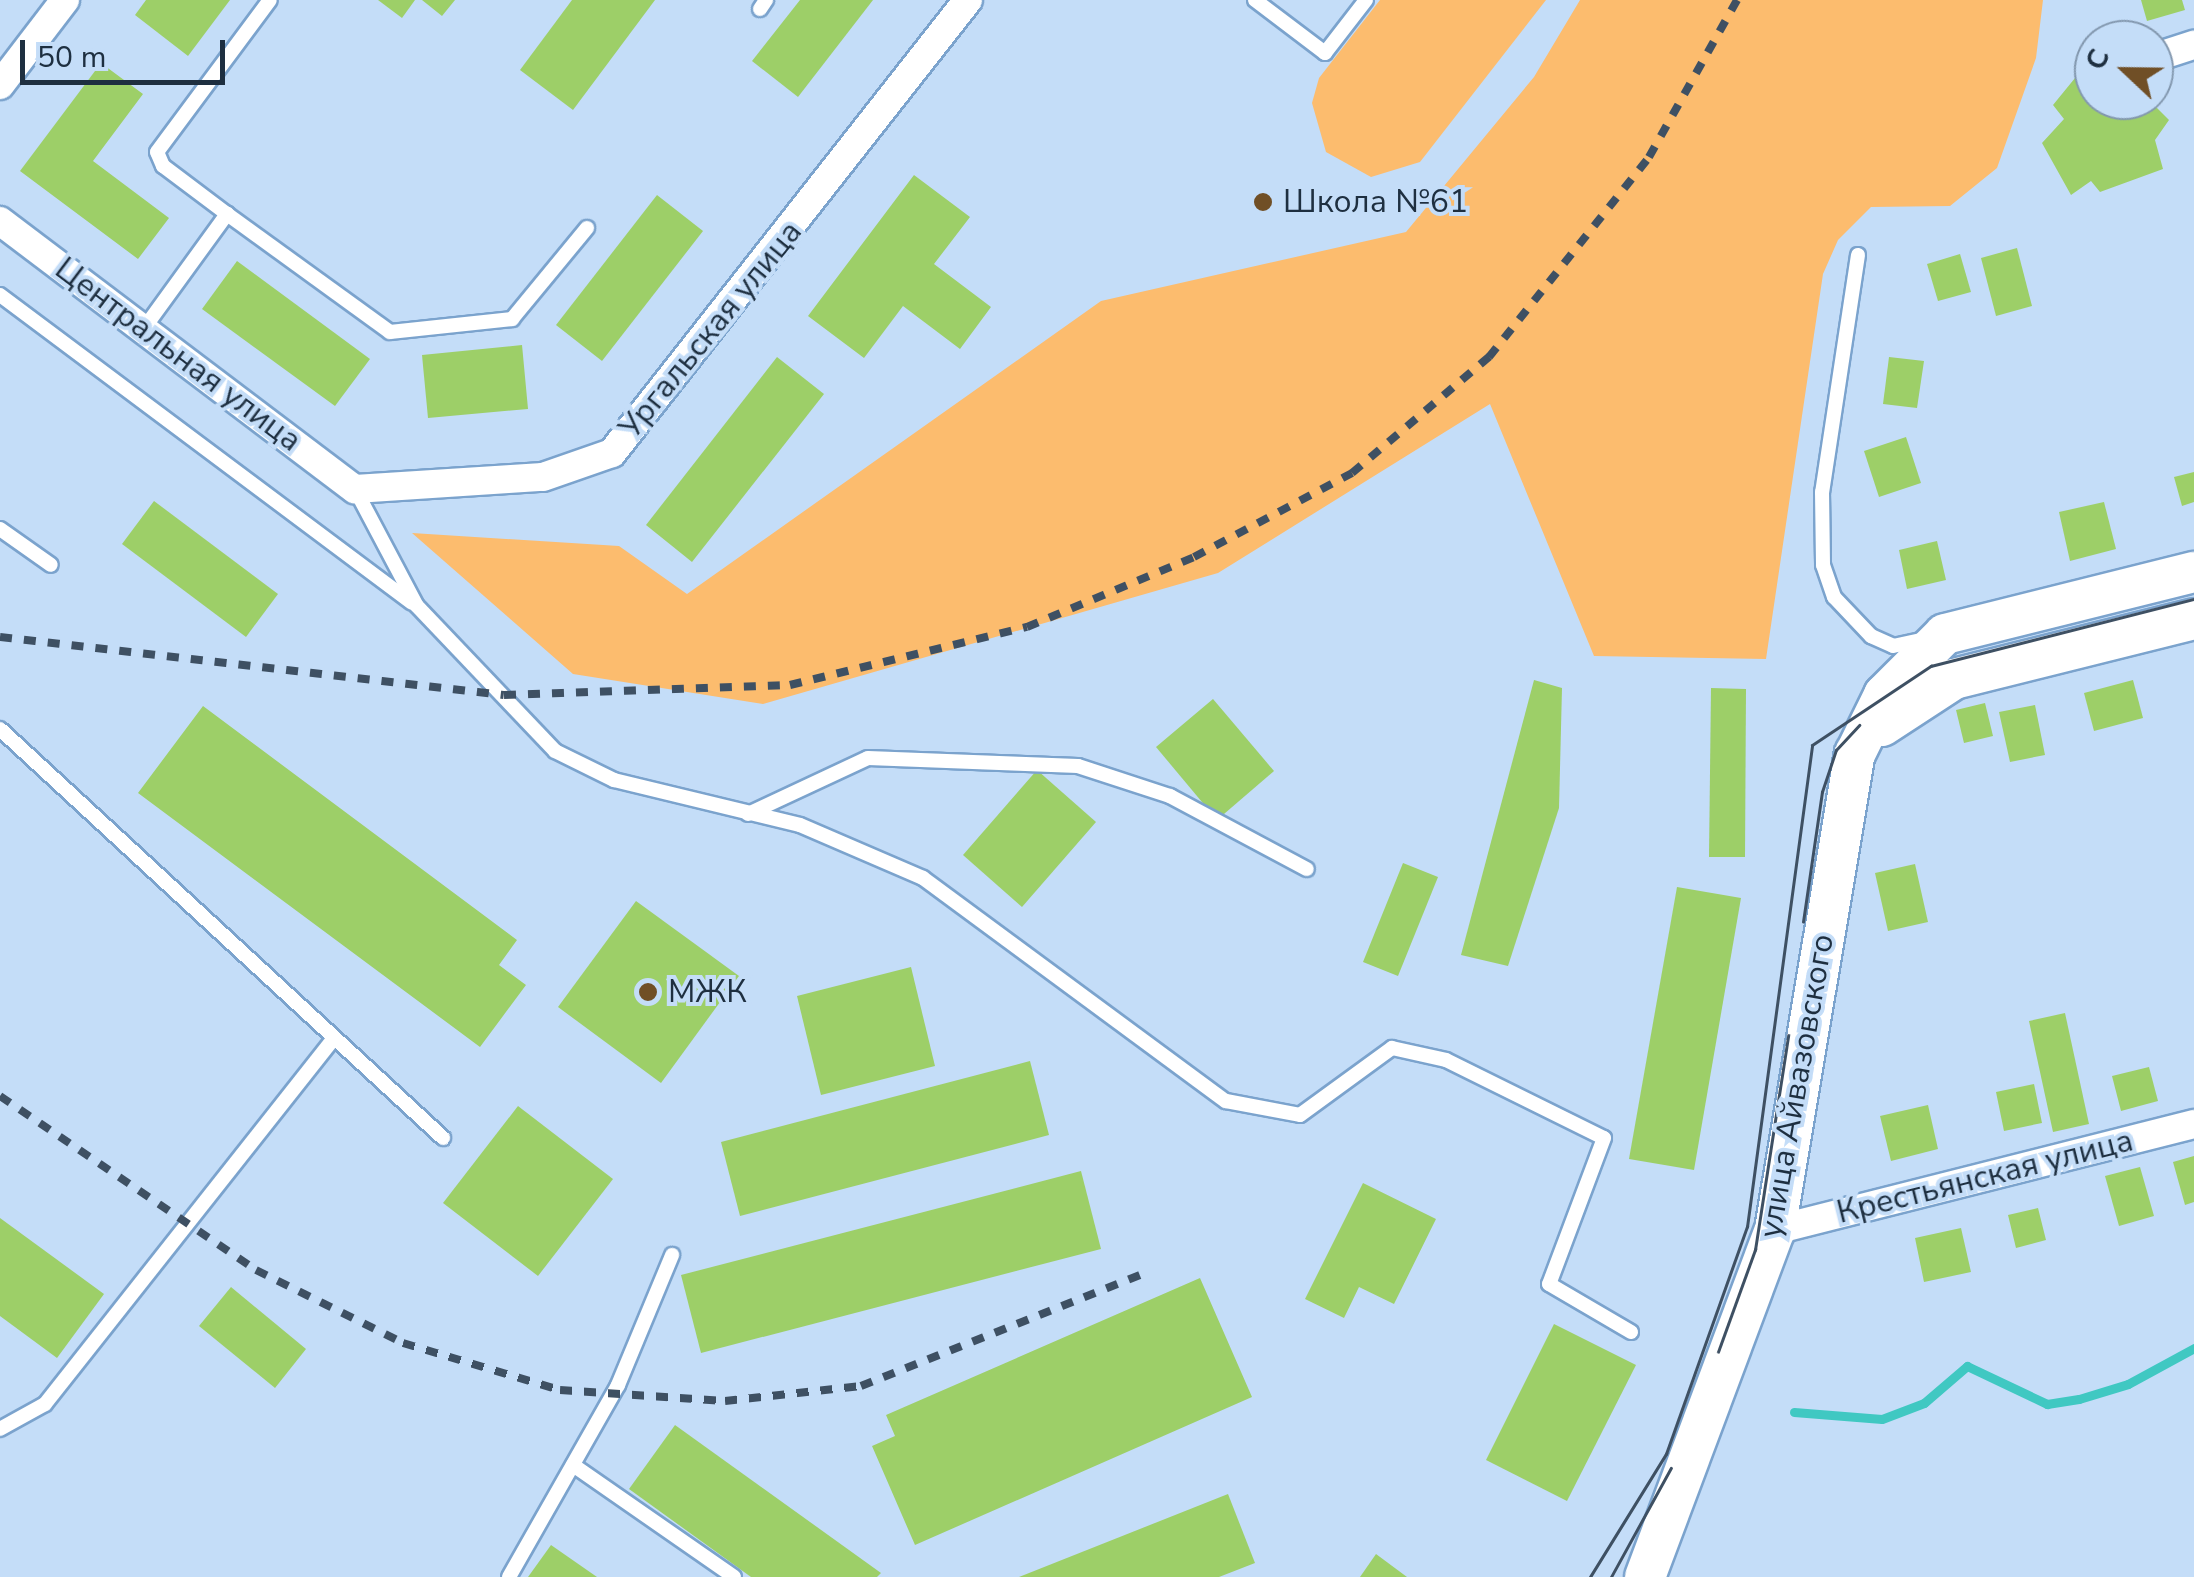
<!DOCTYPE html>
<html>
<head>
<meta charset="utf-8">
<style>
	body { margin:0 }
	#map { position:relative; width:2194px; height:1577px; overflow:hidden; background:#c4ddf8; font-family:"Nunito Sans",sans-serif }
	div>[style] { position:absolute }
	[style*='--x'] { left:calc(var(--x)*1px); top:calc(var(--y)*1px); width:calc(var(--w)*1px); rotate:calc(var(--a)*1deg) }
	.green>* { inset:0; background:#fcbc6e }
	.stream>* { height:9px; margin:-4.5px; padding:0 4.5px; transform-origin:4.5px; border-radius:4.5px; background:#40c8c2 }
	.building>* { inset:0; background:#9dcf68 }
	.roads { filter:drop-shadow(2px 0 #7ba3cd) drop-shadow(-2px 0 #7ba3cd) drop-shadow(0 2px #7ba3cd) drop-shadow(0 -2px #7ba3cd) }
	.lane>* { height:14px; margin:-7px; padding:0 7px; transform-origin:7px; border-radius:7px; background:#fff }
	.street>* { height:28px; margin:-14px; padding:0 14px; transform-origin:14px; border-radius:14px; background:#fff }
	.secondary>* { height:40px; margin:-20px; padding:0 20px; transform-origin:20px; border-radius:20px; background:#fff }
	.tram>* { height:2.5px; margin:-1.25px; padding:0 1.25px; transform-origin:1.25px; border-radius:1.25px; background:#3e5063 }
	.rail>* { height:8px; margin-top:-4px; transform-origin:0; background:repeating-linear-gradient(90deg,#3e5063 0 12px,transparent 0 24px) }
	.dots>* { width:28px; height:28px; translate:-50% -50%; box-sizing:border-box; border:5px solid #c4ddf8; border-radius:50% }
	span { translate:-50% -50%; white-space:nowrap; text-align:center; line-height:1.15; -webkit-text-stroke:8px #c4ddf8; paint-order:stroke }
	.poi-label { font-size:32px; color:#1e2f40 }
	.left { translate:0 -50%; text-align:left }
	.street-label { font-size:32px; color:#1e2f40 }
	.north { position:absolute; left:2074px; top:20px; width:100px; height:100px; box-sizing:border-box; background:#c4ddf8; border:2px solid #8297ae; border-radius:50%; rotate:292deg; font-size:28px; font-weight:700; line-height:40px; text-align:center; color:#1e2f40 }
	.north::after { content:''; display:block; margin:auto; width:35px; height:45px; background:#704f26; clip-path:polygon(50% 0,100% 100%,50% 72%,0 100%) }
	.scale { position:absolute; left:20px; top:40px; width:205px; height:45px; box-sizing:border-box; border:5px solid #1e2f40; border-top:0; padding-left:12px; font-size:30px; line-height:35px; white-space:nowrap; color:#1e2f40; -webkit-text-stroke:8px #c4ddf8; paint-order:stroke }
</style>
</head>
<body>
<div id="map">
	<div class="green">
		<i style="clip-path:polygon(1380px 0,1546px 0,1420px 162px,1371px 177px,1326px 152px,1312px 103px,1319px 78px)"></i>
		<i style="clip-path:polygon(1580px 0,2043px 0,2036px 58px,1997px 168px,1950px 206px,1871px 207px,1838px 240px,1823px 274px,1766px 659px,1594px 656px,1490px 404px,1218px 573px,763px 704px,573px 674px,412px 533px,619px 546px,687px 594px,1101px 301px,1406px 232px,1534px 77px)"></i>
	</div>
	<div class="stream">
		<i style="--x:1794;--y:1412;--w:88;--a:4.5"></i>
		<i style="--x:1882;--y:1419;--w:45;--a:-20.9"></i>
		<i style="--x:1924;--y:1403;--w:57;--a:-40.7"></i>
		<i style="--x:1967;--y:1366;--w:89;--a:25.4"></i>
		<i style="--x:2047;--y:1404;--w:32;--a:-9"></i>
		<i style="--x:2079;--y:1399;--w:51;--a:-17"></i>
		<i style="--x:2128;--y:1384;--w:75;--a:-28.6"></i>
	</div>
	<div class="building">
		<i style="clip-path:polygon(146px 0,230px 0,188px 56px,135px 15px)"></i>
		<i style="clip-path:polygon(378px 0,415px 0,402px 18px)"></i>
		<i style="clip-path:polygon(422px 0,455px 0,442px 16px)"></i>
		<i style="clip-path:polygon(572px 0,655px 0,573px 110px,520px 70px)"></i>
		<i style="clip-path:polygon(800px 0,873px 0,798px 97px,752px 61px)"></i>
		<i style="clip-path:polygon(2141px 0,2182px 0,2185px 10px,2147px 21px)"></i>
		<i style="clip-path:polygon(101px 63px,143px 94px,93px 161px,169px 218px,138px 259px,20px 171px)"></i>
		<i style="clip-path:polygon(2084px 67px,2094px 74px,2094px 100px,2149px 100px,2169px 120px,2155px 140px,2163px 169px,2100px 192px,2091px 181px,2071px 195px,2042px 143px,2064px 119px,2053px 105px)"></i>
		<i style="clip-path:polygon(914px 175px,970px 217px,934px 264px,991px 307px,960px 349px,903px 306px,864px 358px,808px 316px)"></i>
		<i style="clip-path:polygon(657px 195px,703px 231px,602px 361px,556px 325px)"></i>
		<i style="clip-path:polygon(2017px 248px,2032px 306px,1996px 316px,1981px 258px)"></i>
		<i style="clip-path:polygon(1960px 254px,1971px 292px,1938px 301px,1927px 264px)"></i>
		<i style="clip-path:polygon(237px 261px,370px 359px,335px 406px,202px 309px)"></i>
		<i style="clip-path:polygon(522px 345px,528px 409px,428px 418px,422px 355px)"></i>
		<i style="clip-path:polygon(777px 357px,824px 394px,692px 562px,646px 525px)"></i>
		<i style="clip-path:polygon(1889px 357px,1924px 361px,1917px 408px,1883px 404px)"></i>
		<i style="clip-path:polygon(1906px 437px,1921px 483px,1879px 497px,1864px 451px)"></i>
		<i style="clip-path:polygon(2194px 472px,2194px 502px,2182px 506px,2174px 477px)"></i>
		<i style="clip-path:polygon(154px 501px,278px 594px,246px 637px,122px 544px)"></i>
		<i style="clip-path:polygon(2104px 502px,2116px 549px,2070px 561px,2059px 512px)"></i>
		<i style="clip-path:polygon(1937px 541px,1946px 580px,1907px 589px,1899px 550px)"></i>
		<i style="clip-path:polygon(1534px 680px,1562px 688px,1559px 808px,1508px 966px,1461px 955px)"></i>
		<i style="clip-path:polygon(2133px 680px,2143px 718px,2094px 731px,2084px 693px)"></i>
		<i style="clip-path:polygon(1711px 688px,1746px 689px,1745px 857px,1709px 857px)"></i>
		<i style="clip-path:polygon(1213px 699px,1274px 771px,1217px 820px,1156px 747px)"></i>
		<i style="clip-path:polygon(1985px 703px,1993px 736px,1964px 743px,1956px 710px)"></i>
		<i style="clip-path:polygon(2035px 705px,2045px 755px,2010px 762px,1999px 712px)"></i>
		<i style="clip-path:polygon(203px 706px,517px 940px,499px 965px,526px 985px,480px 1047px,138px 793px)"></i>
		<i style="clip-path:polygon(1037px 770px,1096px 822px,1022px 907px,963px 855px)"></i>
		<i style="clip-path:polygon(1403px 863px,1438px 877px,1398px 976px,1363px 962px)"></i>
		<i style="clip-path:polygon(1915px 864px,1928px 922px,1888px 931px,1875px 873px)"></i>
		<i style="clip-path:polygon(1677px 887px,1741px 898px,1694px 1170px,1629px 1159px)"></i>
		<i style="clip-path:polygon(636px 901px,739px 976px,661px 1083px,558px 1007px)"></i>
		<i style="clip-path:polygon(911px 967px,935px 1066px,821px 1095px,797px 996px)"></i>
		<i style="clip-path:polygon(2065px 1013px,2089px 1124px,2053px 1132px,2029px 1021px)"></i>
		<i style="clip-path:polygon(1030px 1061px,1049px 1135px,740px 1216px,721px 1142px)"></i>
		<i style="clip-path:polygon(2149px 1067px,2158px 1101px,2121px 1111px,2112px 1076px)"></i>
		<i style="clip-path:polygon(2034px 1084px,2042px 1123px,2004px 1131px,1996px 1092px)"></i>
		<i style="clip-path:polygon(1928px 1105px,1938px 1149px,1891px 1161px,1880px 1116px)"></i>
		<i style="clip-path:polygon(518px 1106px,613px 1179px,538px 1276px,443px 1203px)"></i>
		<i style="clip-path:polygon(2194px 1156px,2194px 1202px,2185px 1205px,2173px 1162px)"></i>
		<i style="clip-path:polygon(2140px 1167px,2154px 1216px,2119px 1226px,2105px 1176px)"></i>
		<i style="clip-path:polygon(1081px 1171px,1101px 1249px,701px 1353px,681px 1275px)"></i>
		<i style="clip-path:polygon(1363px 1183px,1436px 1219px,1394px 1304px,1359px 1287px,1344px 1318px,1305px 1299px)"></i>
		<i style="clip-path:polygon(2038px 1208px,2046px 1240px,2016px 1248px,2008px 1215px)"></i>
		<i style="clip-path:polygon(0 1218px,104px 1294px,57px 1358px,0 1316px)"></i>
		<i style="clip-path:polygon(1961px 1228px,1971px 1272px,1924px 1282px,1915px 1238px)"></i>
		<i style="clip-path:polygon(1200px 1278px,1252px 1397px,915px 1545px,872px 1446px,895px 1436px,886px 1415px)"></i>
		<i style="clip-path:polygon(231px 1287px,306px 1349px,275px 1388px,199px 1326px)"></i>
		<i style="clip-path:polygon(1554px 1324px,1636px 1365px,1567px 1501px,1486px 1460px)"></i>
		<i style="clip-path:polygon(675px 1425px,881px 1573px,877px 1577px,751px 1577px,629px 1489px)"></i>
		<i style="clip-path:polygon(1228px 1494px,1255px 1563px,1219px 1577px,1019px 1577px)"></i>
		<i style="clip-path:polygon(551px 1545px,597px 1577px,528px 1577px)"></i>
		<i style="clip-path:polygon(1376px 1554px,1407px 1577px,1360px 1577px)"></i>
	</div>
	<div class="roads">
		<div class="lane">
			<i style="--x:1255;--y:0;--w:88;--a:37.1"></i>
			<i style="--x:1325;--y:53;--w:67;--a:-52.3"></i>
			<i style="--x:760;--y:9;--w:11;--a:-56"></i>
			<i style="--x:227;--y:214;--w:201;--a:35.9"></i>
			<i style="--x:390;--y:332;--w:123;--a:-6.1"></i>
			<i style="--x:512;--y:319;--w:118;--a:-50.5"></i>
			<i style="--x:1858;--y:255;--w:240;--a:98.6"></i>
			<i style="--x:1822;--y:492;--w:73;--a:89.2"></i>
			<i style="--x:1823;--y:565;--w:34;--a:71"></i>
			<i style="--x:1834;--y:597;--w:54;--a:46.5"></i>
			<i style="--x:1871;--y:636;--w:24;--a:24"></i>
			<i style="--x:1893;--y:646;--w:33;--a:-12"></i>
			<i style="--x:0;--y:295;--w:514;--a:36.78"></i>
			<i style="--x:145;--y:327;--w:140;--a:-54"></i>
			<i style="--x:227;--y:214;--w:80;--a:-143.1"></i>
			<i style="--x:163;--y:166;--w:15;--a:-113"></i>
			<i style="--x:157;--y:152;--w:189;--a:-53.4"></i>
			<i style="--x:355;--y:489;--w:132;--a:62.1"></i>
			<i style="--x:417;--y:606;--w:200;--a:46.4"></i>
			<i style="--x:555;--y:751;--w:66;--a:26.2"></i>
			<i style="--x:614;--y:780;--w:191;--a:13.6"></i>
			<i style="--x:800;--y:825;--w:134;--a:23.3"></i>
			<i style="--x:923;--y:878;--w:376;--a:36.4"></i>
			<i style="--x:1226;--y:1101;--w:75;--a:10.7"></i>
			<i style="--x:1300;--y:1115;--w:114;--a:-36.1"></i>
			<i style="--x:1392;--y:1048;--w:55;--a:12.5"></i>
			<i style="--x:1446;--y:1060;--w:176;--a:26.3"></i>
			<i style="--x:1604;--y:1138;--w:156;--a:110.6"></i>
			<i style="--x:1549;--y:1284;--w:95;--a:30.3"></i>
			<i style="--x:0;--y:529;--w:62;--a:35.2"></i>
			<i style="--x:0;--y:729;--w:603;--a:42.71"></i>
			<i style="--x:748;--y:814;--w:132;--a:-25"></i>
			<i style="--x:868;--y:758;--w:210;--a:2.2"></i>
			<i style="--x:1078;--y:766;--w:97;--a:18.1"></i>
			<i style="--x:1170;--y:796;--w:155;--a:28.1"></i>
			<i style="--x:0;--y:1429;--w:51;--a:-29.1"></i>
			<i style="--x:45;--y:1404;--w:466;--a:-51.7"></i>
			<i style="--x:573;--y:1465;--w:196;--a:34.8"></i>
			<i style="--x:509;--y:1577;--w:221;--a:-60.4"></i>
			<i style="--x:618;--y:1385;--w:141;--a:-67.4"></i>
		</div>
		<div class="street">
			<i style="--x:2156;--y:57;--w:40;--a:-18"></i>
			<i style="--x:0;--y:85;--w:107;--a:-52.6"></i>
			<i style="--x:0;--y:221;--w:445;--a:37.1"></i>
			<i style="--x:355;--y:489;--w:188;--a:-3.7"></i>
			<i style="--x:543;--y:477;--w:73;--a:-19.2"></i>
			<i style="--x:612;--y:453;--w:576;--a:-51.84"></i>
			<i style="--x:1775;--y:1230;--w:432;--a:-14.2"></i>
		</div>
		<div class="secondary">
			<i style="--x:1882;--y:726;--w:86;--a:-33.1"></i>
			<i style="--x:1954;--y:679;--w:247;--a:-14"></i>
			<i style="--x:1645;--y:1577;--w:371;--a:-69.5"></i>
			<i style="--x:1775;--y:1230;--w:483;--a:-80.5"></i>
			<i style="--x:1855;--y:754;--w:66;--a:-63.8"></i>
			<i style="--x:1884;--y:695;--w:86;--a:-45"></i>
			<i style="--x:1945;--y:634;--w:257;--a:-14"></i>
		</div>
	</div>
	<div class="tram">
		<i style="--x:1803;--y:922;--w:131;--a:-81.7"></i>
		<i style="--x:1822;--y:792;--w:44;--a:-71.6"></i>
		<i style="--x:1836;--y:750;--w:34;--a:-47"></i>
		<i style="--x:1718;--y:1352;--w:109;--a:-70.1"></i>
		<i style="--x:1755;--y:1250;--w:217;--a:-81.2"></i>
		<i style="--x:1590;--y:1577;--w:145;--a:-58.3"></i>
		<i style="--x:1666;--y:1454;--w:241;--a:-70.4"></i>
		<i style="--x:1747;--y:1227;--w:486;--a:-82.3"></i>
		<i style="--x:1812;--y:745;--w:143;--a:-33.6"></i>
		<i style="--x:1931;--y:666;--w:271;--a:-14.3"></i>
		<i style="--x:1611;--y:1577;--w:124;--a:-61.2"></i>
	</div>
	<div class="rail">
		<i style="--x:0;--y:637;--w:507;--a:6.56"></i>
		<i style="--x:504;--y:695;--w:286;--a:-2"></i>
		<i style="--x:790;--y:685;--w:244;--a:-13.8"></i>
		<i style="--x:1027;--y:627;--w:181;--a:-22.7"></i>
		<i style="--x:1194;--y:557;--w:179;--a:-28"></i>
		<i style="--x:1352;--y:473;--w:180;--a:-40.3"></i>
		<i style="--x:1489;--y:357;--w:256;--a:-51.3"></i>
		<i style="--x:1649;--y:157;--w:180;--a:-60.7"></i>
		<i style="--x:0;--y:1096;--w:310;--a:34.2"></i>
		<i style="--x:256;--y:1270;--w:164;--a:26.4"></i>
		<i style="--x:403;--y:1343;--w:164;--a:16.7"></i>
		<i style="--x:560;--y:1390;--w:165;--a:3.8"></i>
		<i style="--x:725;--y:1401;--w:137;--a:-6.3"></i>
		<i style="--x:861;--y:1386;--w:309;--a:-21.7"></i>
	</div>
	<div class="dots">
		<i style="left:1263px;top:202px;background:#704f26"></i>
		<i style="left:648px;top:992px;background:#704f26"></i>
	</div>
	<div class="poi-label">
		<span class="left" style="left:1283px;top:202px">Школа №61</span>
		<span class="left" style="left:668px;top:992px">МЖК</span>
	</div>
	<div class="street-label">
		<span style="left:711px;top:330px;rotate:-51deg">Ургальская улица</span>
		<span style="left:178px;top:355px;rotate:37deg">Центральная улица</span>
		<span style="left:1797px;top:1086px;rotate:-80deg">улица Айвазовского</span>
		<span style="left:1985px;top:1177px;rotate:-14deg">Крестьянская улица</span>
	</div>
	<div class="north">С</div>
	<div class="scale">50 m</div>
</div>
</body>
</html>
